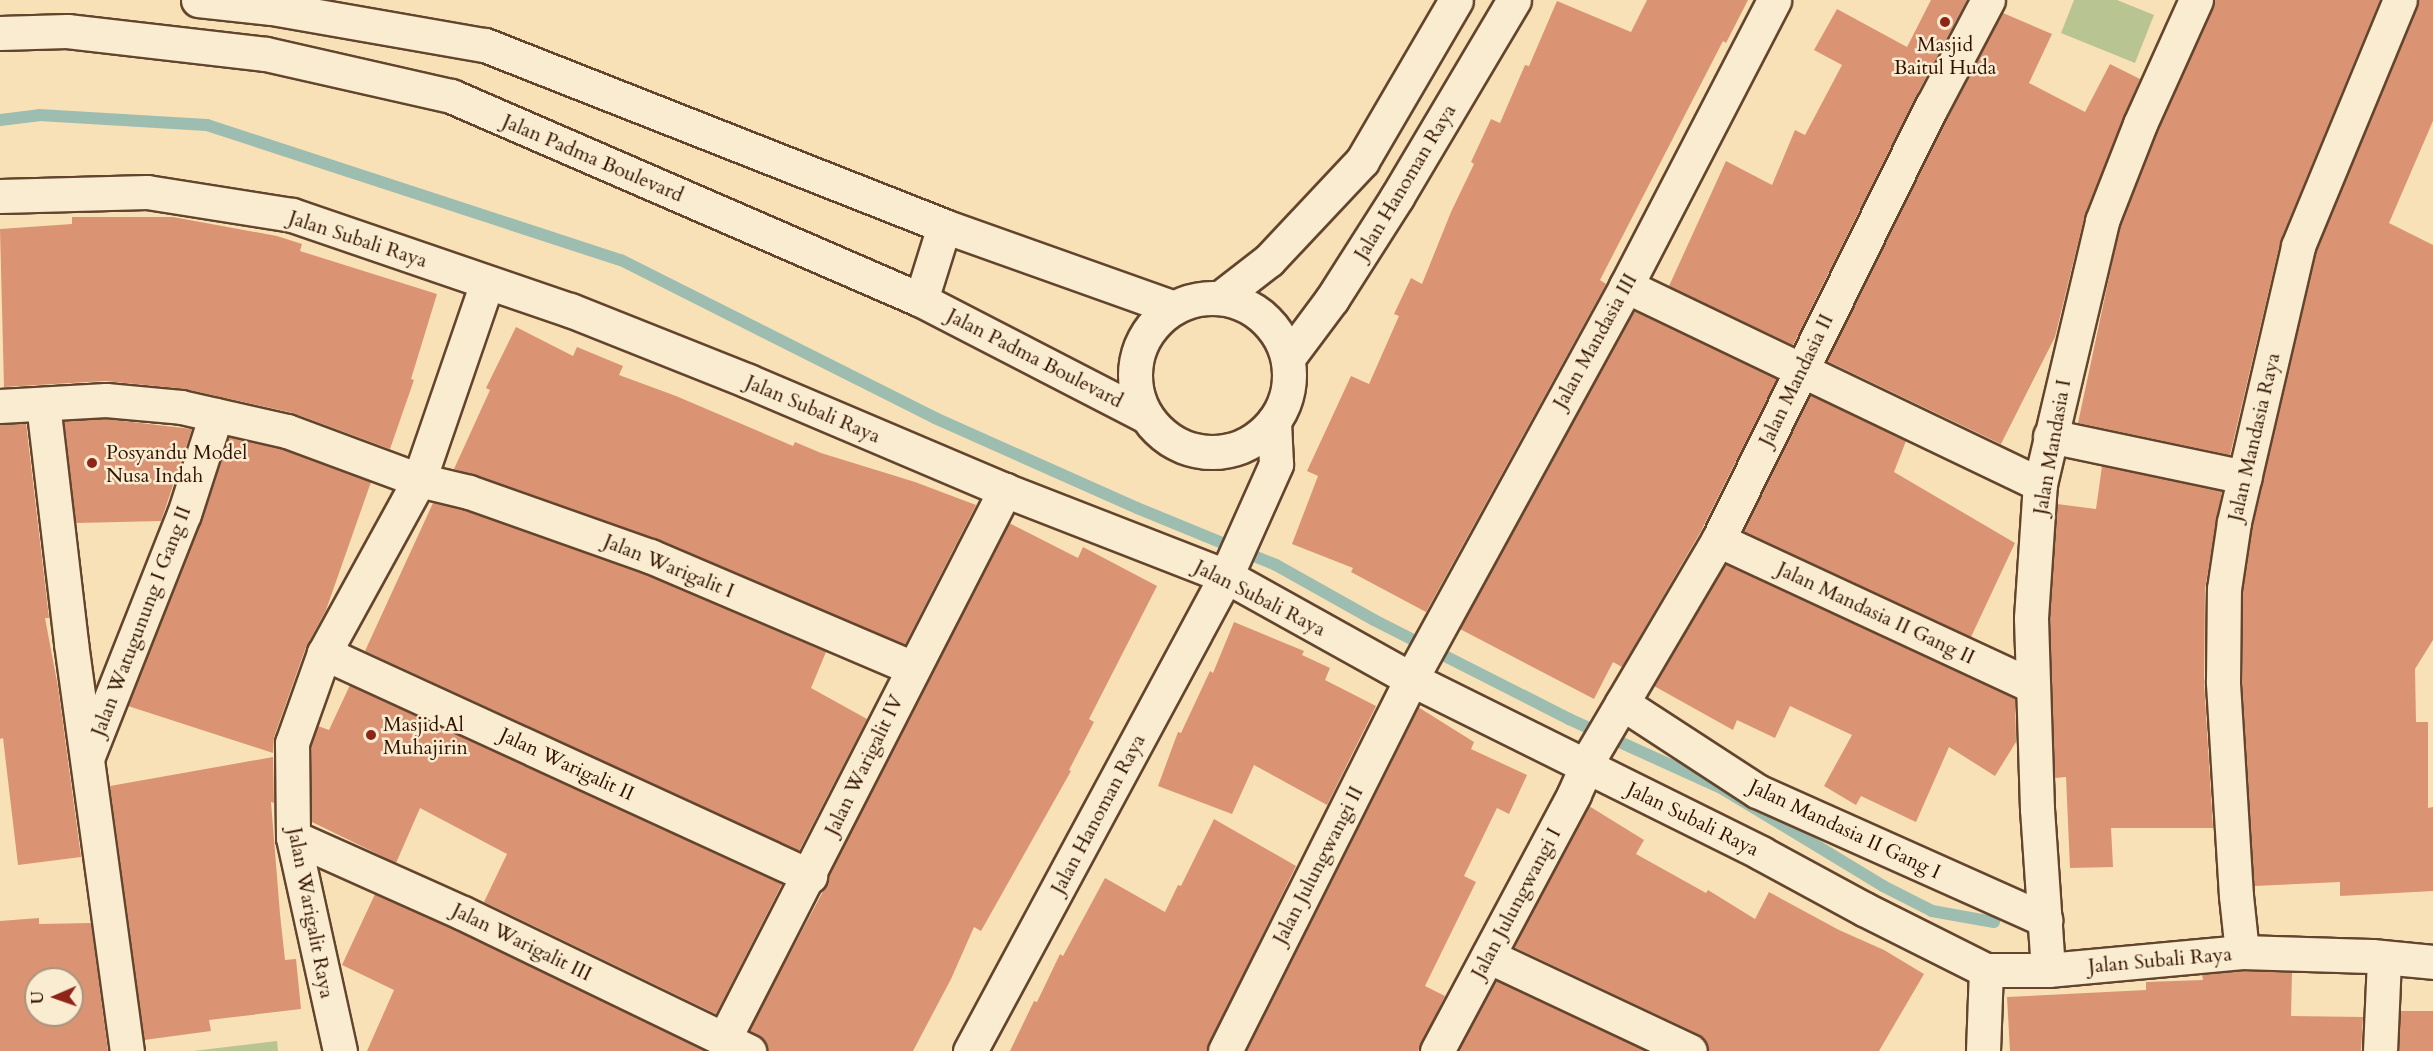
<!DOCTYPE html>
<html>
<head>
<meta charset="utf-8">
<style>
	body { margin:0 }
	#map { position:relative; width:2433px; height:1051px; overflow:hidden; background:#f8e1b6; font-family:Cardo,serif }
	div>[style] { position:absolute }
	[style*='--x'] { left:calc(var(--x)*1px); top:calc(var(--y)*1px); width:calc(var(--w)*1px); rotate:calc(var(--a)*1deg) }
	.green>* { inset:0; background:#b8c492 }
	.stream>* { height:12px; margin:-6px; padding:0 6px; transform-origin:6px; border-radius:6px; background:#9dbdb1 }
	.building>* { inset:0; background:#da9473 }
	.roads { filter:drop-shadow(2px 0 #63452e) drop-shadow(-2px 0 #63452e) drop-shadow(0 2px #63452e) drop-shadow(0 -2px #63452e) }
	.minor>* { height:33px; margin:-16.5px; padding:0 16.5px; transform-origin:16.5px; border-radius:16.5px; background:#faecd0 }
	.minor>.ring { margin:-16.5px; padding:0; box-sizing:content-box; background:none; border:33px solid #faecd0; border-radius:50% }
	.dots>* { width:16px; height:16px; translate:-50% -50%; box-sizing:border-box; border:3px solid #faecd0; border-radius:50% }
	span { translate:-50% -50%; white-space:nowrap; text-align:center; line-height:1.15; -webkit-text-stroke:5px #faecd0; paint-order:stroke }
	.poi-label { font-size:20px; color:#311100 }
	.left { translate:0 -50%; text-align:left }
	.street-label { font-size:20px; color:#311100 }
	.north { position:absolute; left:24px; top:967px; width:60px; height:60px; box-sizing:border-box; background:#faecd0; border:2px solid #aa947d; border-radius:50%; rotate:268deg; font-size:16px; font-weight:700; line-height:24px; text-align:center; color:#311100 }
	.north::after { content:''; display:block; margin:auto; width:21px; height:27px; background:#8f2418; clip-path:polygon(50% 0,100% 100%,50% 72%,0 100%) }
</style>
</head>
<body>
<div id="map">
	<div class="green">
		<i style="clip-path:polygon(2074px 0,2117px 0,2154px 15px,2135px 63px,2061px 33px)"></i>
		<i style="clip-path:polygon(277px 1041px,278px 1051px,193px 1051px)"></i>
	</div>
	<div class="stream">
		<i style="--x:0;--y:120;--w:39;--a:-7"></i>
		<i style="--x:39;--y:115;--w:168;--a:3.4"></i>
		<i style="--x:207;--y:125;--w:435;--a:18.1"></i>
		<i style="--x:621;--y:260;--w:352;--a:26.7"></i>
		<i style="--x:935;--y:418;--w:221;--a:24"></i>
		<i style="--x:1137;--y:508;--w:150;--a:22.3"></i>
		<i style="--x:1276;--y:565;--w:112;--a:29.3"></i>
		<i style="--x:1374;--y:620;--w:219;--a:26.9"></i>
		<i style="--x:1569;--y:719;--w:169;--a:24.4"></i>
		<i style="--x:1723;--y:789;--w:187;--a:31.2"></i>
		<i style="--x:1883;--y:886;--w:55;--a:27"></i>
		<i style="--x:1932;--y:911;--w:63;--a:10.1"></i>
	</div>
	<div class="building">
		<i style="clip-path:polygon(1647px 0,1748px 0,1726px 43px,1723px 41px,1600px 280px,1606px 284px,1426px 612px,1351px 572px,1353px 568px,1292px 544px,1318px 476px,1307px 471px,1351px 376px,1369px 384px,1399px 316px,1394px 314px,1411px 278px,1422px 284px,1451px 212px,1474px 164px,1471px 162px,1491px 119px,1500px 123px,1525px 65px,1529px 66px,1557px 1px,1631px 32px)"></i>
		<i style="clip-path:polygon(1931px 0,1967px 0,1915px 98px,1793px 345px,1669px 286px,1726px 161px,1772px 185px,1795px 130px,1805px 135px,1842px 65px,1814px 50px,1837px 9px,1907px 47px)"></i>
		<i style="clip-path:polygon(2214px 0,2380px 0,2281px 239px,2230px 455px,2078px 423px,2120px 226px,2157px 131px)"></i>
		<i style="clip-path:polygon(2418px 0,2433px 0,2433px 121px,2389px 223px,2433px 245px,2433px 640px,2415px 669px,2416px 722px,2428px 722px,2428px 808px,2433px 807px,2433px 891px,2340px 896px,2340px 882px,2254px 886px,2242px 681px,2243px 590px,2252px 526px,2316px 252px)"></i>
		<i style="clip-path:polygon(2003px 13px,2052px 34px,2029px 83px,2085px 112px,2110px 64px,2140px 79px,2085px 214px,2055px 337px,2001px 444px,1827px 361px,1949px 115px)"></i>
		<i style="clip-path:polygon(72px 217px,173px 217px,277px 236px,302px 244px,300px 251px,437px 294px,411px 379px,414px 380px,390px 449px,293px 413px,185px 389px,105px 381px,4px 387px,0 229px,72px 224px)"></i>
		<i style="clip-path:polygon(1634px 311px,1777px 379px,1701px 531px,1622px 667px,1613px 662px,1594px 699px,1460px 629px)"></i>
		<i style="clip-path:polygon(516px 327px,573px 356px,577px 347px,623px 366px,619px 375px,676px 396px,793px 446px,795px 442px,821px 453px,915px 482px,976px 505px,905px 645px,657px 539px,454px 469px,490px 390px,486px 388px)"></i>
		<i style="clip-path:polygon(1810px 395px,1906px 441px,1894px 472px,2015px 543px,1971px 637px,1743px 531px)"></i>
		<i style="clip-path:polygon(106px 419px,192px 429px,161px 521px,76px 523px,64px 421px)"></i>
		<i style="clip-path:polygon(26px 423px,49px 618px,45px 618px,58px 687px,81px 857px,18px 865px,3px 738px,0 739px,0 425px)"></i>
		<i style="clip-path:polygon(229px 437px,282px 449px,371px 482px,326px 610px,306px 647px,274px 737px,273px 753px,128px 706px,201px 521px)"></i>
		<i style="clip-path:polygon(2102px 466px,2222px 491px,2205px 589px,2204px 682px,2213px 828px,2111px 828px,2113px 867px,2070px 868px,2066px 777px,2055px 778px,2050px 618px,2057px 504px,2096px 509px)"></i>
		<i style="clip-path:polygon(433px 503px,464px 510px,643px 573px,826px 652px,811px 688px,867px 719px,799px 851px,365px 651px)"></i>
		<i style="clip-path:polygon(1009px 523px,1078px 558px,1083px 547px,1157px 586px,1089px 719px,1094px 722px,1069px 770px,1071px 771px,981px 931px,974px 927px,951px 979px,913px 1051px,768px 1051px,764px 1040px,749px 1030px,827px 884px,828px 876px)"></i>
		<i style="clip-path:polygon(1726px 564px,2015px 698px,2016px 742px,1995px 776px,1949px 747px,1916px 822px,1861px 796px,1856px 805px,1824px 786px,1852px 735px,1790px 706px,1775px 738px,1737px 720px,1733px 730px,1654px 686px)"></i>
		<i style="clip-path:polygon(1234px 622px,1304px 651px,1302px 655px,1330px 668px,1325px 680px,1376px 706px,1327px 805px,1254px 765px,1232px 814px,1158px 786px,1178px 732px,1181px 733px,1210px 671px,1213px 673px)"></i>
		<i style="clip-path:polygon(350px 685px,782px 884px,716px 1014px,484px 902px,507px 854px,420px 808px,396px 863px,312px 822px,311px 746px,318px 726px,329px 730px)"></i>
		<i style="clip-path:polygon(1418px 707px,1474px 742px,1471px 749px,1527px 775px,1509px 814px,1497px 808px,1464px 876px,1476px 882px,1425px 986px,1445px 996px,1418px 1051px,1246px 1051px)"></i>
		<i style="clip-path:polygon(273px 757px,274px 803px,271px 802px,280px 914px,285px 960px,296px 959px,301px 1009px,209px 1020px,211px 1031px,144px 1040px,110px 786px)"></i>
		<i style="clip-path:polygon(1589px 806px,1644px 840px,1636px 854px,1706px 893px,1708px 890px,1755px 919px,1769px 892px,1839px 930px,1884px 950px,1924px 974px,1879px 1051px,1708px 1051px,1706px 1041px,1698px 1034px,1514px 947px)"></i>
		<i style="clip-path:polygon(1214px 819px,1296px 866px,1206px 1051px,1010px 1051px,1034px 1001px,1037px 1002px,1060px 954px,1063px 956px,1105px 878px,1165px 912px,1178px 885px,1181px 886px)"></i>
		<i style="clip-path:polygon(375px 894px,455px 930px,706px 1051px,367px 1051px,394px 990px,342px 965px)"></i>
		<i style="clip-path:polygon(evenodd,39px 918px,39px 924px,91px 923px,108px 1051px,0 1051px,0 921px,39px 918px,36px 979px,72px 979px,72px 1015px,36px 1015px,36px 979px)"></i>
		<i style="clip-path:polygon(2243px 971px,2292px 972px,2291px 1016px,2363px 1017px,2361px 1051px,2010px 1051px,2007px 997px,2146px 990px,2146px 982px,2203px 980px,2202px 975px)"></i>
		<i style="clip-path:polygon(1496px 980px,1646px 1051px,1458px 1051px)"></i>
		<i style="clip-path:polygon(2400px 1011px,2433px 1011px,2433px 1051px,2399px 1051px)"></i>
	</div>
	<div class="roads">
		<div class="minor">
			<i style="--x:198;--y:0;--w:74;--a:6.2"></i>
			<i style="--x:272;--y:8;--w:216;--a:9.9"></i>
			<i style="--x:485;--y:45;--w:493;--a:21.5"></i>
			<i style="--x:944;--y:226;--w:244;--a:19.6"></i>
			<i style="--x:0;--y:33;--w:67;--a:-1.7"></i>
			<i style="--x:67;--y:31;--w:200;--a:6.6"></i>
			<i style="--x:266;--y:54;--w:190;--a:12.8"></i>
			<i style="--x:451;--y:96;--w:512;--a:23.46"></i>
			<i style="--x:921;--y:300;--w:253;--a:27.3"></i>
			<i style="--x:0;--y:196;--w:147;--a:-1.6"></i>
			<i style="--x:147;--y:192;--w:147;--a:9"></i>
			<i style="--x:292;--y:215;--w:294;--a:18.9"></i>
			<i style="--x:570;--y:310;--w:192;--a:21.7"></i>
			<i style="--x:748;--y:381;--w:279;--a:23"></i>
			<i style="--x:1005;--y:490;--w:237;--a:21.3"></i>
			<i style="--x:1226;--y:576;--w:212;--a:29.1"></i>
			<i style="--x:1411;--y:679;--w:391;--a:26.4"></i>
			<i style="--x:1761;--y:853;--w:117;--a:28.5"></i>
			<i style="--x:1864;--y:909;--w:136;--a:26.6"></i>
			<i style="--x:1986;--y:970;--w:62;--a:0"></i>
			<i style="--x:2048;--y:970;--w:195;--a:-5.3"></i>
			<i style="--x:2242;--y:952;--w:130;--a:1.8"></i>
			<i style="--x:2372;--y:956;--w:61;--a:5.6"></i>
			<i style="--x:1626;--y:286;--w:459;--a:25.6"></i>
			<i style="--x:1220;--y:298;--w:62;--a:-37.8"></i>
			<i style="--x:1269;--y:260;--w:136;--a:-46.8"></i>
			<i style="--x:1362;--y:161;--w:186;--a:-59.7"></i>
			<i class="ring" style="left:1135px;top:298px;width:121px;height:121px"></i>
			<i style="--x:921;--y:300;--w:77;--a:-72.7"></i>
			<i style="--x:1288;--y:358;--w:74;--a:-53.3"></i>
			<i style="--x:1332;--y:299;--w:121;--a:-57.5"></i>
			<i style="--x:1397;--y:197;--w:229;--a:-59.3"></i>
			<i style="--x:43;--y:404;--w:241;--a:83.3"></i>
			<i style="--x:71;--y:643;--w:412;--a:82.2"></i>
			<i style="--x:0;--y:406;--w:106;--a:-3.2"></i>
			<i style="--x:106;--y:400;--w:75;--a:5.3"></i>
			<i style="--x:181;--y:407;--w:109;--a:12.8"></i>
			<i style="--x:287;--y:431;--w:141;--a:20.4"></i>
			<i style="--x:419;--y:480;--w:51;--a:13.5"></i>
			<i style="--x:469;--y:492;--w:192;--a:19.5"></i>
			<i style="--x:650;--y:556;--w:285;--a:23.1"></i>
			<i style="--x:2050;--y:436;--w:199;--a:11.9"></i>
			<i style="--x:1718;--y:540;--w:347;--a:24.9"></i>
			<i style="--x:324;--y:653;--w:535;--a:24.65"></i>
			<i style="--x:1622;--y:703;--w:161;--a:33.1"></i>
			<i style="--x:1757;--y:791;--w:316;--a:24.1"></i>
			<i style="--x:88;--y:756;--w:260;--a:-68.4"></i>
			<i style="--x:184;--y:514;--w:104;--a:-72.1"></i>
			<i style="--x:293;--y:837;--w:186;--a:24.1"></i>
			<i style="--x:463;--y:913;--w:318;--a:25.8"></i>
			<i style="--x:2242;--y:952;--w:56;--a:-96.1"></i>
			<i style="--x:2236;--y:896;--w:215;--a:-93.5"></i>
			<i style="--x:2223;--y:681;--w:92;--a:-89.4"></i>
			<i style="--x:2224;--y:589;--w:68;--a:-81.5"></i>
			<i style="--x:2234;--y:522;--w:283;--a:-76.9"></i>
			<i style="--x:2298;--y:246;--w:266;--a:-67.5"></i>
			<i style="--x:1488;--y:956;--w:223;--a:25.2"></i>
			<i style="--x:2048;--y:970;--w:161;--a:-93.9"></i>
			<i style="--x:2037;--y:809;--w:191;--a:-91.8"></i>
			<i style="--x:2031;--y:618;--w:134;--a:-86.2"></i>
			<i style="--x:2040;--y:484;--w:270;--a:-76.7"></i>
			<i style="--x:2102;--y:221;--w:104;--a:-68.6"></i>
			<i style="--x:2140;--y:124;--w:136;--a:-65.7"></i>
			<i style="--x:724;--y:1039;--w:617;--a:-62.89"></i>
			<i style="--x:340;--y:1051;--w:219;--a:-102.4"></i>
			<i style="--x:293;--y:837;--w:94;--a:-90.6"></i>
			<i style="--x:292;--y:743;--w:96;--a:-70.4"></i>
			<i style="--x:324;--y:653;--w:197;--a:-61.2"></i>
			<i style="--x:419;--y:480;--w:209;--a:-71"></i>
			<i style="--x:970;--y:1051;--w:540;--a:-61.68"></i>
			<i style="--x:1226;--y:576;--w:123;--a:-65.9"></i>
			<i style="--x:1276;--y:464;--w:43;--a:-92.7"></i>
			<i style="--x:1225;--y:1051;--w:416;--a:-63.4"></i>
			<i style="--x:1411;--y:679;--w:448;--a:-61.3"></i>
			<i style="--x:1626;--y:286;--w:322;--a:-62.6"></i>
			<i style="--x:1437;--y:1051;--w:291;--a:-61.9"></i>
			<i style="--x:1574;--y:794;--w:44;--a:-65.8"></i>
			<i style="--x:1592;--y:754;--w:248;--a:-59.5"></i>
			<i style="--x:1718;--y:540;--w:484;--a:-63.8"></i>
			<i style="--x:1932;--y:106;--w:120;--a:-62.2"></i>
			<i style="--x:1983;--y:1051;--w:81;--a:-87.9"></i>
			<i style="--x:2380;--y:1051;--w:93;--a:-87.5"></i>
		</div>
	</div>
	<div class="dots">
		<i style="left:1945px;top:22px;background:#8f2418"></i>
		<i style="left:92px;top:463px;background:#8f2418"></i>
		<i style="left:371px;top:735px;background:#8f2418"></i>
	</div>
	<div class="poi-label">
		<span style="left:1945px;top:56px">Masjid<br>Baitul Huda</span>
		<span class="left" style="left:106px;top:464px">Posyandu Model<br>Nusa Indah</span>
		<span class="left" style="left:383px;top:736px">Masjid Al<br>Muhajirin</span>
	</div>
	<div class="street-label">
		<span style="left:593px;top:158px;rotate:23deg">Jalan Padma Boulevard</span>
		<span style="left:1405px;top:182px;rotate:-59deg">Jalan Hanoman Raya</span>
		<span style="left:358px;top:239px;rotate:18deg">Jalan Subali Raya</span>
		<span style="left:1595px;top:341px;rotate:-61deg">Jalan Mandasia III</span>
		<span style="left:1035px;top:358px;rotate:27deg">Jalan Padma Boulevard</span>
		<span style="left:1796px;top:380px;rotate:-64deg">Jalan Mandasia II</span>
		<span style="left:813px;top:409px;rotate:23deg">Jalan Subali Raya</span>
		<span style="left:2254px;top:437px;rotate:-77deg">Jalan Mandasia Raya</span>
		<span style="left:2052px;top:447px;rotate:-80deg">Jalan Mandasia I</span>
		<span style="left:669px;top:566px;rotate:22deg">Jalan Warigalit I</span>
		<span style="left:1260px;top:598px;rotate:27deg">Jalan Subali Raya</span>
		<span style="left:1876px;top:613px;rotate:25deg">Jalan Mandasia II Gang II</span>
		<span style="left:141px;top:621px;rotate:-69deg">Jalan Watugunung I Gang II</span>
		<span style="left:567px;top:764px;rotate:25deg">Jalan Warigalit II</span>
		<span style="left:864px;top:765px;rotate:-64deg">Jalan Warigalit IV</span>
		<span style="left:1098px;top:814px;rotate:-62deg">Jalan Hanoman Raya</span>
		<span style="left:1693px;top:819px;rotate:26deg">Jalan Subali Raya</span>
		<span style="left:1845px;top:829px;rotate:25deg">Jalan Mandasia II Gang I</span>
		<span style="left:1318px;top:865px;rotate:-63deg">Jalan Julungwangi II</span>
		<span style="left:1516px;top:903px;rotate:-62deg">Jalan Julungwangi I</span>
		<span style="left:311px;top:913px;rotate:79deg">Jalan Warigalit Raya</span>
		<span style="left:522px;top:942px;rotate:26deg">Jalan Warigalit III</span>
		<span style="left:2160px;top:960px;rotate:-5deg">Jalan Subali Raya</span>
	</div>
	<div class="north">U</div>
</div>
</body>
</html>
